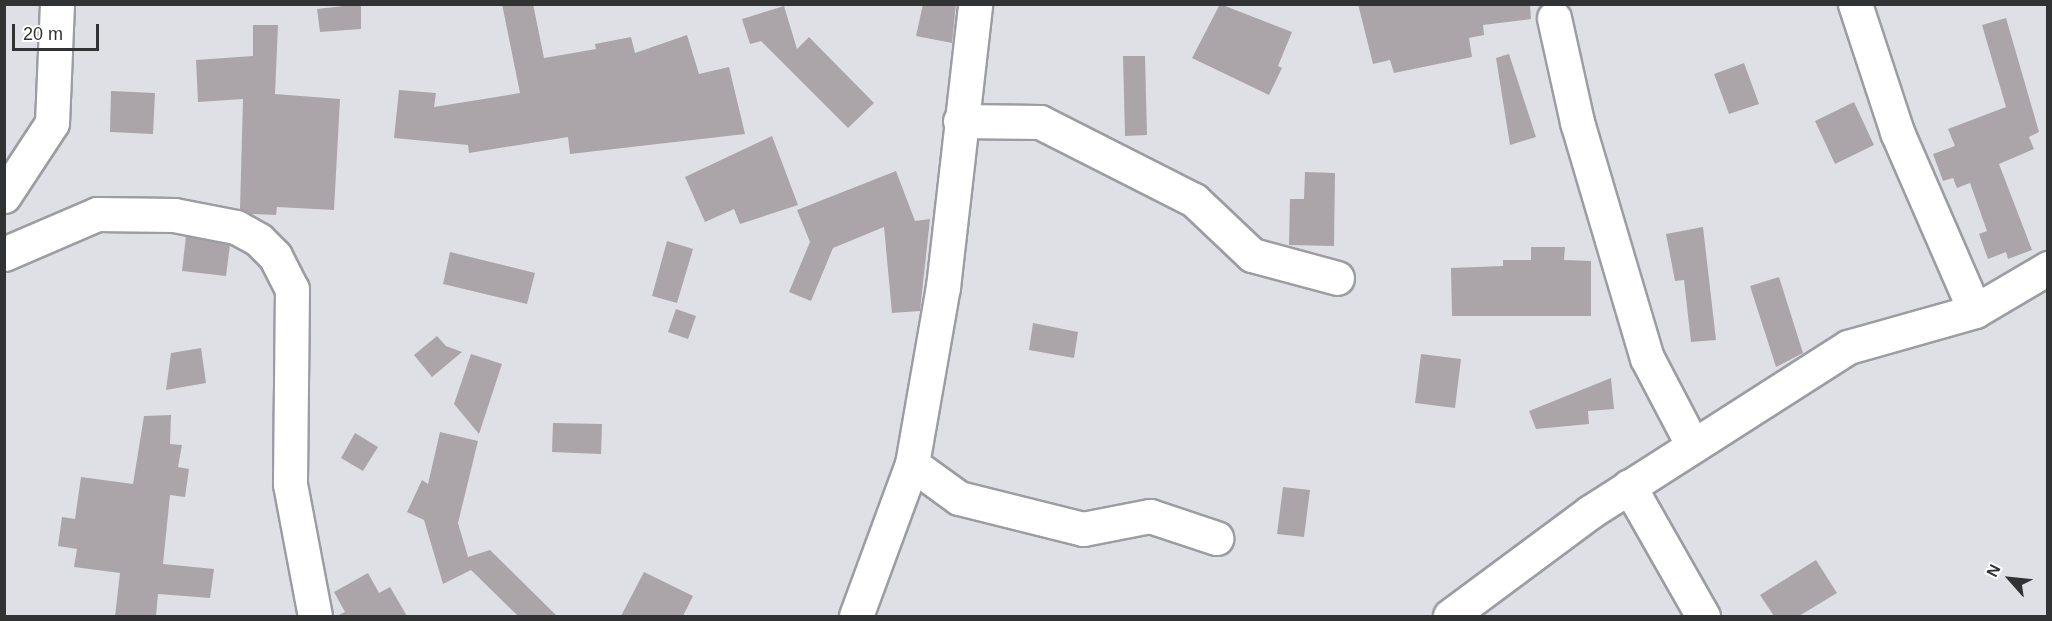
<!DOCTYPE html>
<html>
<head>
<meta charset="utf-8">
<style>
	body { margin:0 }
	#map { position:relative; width:2052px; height:621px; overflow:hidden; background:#dfe0e6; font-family:Helvetica,sans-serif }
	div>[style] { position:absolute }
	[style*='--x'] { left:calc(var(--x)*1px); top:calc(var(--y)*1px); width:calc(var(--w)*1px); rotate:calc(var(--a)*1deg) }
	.building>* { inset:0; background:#aba5a9 }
	.roads { filter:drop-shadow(2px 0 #9c9da3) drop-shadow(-2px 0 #9c9da3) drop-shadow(0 2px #9c9da3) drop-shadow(0 -2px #9c9da3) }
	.street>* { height:33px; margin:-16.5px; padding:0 16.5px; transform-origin:16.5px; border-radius:16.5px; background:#fff }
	span { translate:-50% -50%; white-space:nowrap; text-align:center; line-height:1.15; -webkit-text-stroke:5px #fff; paint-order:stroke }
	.frame { position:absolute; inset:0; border:6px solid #313234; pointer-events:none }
	.north { position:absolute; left:1980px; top:549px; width:60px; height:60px; -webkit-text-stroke:4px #fff; paint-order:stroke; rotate:297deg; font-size:16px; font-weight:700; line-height:24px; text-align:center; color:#313234 }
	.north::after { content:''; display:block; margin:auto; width:21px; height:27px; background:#313234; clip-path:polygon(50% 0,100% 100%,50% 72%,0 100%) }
	.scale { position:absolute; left:12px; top:24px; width:87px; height:27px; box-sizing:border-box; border:3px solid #313234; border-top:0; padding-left:8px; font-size:18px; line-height:21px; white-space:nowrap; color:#313234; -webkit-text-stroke:4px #fff; paint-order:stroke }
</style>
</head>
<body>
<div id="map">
	<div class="building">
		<i style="clip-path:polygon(361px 4px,361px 29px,320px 32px,317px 9px)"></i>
		<i style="clip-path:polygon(502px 4px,533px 4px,544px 58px,596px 49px,595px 44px,631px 37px,635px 53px,687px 35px,699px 74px,729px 67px,745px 134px,570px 154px,568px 137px,469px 153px,468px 145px,394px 138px,399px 90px,436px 93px,434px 107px,520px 93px)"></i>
		<i style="clip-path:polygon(923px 4px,956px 4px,952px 43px,916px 36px)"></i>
		<i style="clip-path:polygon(1220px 4px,1292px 32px,1278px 66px,1282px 68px,1269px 95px,1192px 58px)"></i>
		<i style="clip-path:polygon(1358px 4px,1530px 4px,1531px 19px,1483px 25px,1484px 35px,1469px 38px,1472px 57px,1394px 73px,1390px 60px,1373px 64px)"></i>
		<i style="clip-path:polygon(784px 6px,797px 49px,809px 37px,874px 103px,848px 128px,761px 41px,750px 44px,742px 19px)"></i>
		<i style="clip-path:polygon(2006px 18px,2039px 132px,2029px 137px,2034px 149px,1999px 164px,2032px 250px,2008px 259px,2006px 252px,1988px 259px,1979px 234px,1987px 231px,1970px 183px,1957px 188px,1953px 178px,1943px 181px,1933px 154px,1955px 146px,1948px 129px,2006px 107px,1982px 25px)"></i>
		<i style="clip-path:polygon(253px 25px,278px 25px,275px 94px,340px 99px,334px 210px,277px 207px,276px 215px,251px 214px,240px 209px,243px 99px,198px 102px,196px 60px,253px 56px)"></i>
		<i style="clip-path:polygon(1509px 54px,1536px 137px,1510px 145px,1496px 58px)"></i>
		<i style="clip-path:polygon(1123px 56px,1145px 56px,1147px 135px,1125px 136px)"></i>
		<i style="clip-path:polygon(1744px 63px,1759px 104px,1729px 114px,1714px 74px)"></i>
		<i style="clip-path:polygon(111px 91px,155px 93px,153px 134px,110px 132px)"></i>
		<i style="clip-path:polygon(1854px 102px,1874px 145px,1835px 164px,1815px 121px)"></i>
		<i style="clip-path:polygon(772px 136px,798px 205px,740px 224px,734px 209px,705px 222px,685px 177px)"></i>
		<i style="clip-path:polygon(896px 171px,915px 221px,930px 219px,920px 311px,892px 313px,884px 227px,833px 248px,811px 301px,789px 292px,810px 242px,797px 210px)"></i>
		<i style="clip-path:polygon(1305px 172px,1335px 173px,1334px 246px,1289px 245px,1290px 199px,1304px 199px)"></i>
		<i style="clip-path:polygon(1703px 227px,1716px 340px,1691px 342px,1684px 280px,1675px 281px,1666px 234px)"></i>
		<i style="clip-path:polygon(186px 236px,230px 245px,226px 276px,182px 271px)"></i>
		<i style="clip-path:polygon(667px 241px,693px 249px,677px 303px,652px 296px)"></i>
		<i style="clip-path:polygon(1531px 247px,1565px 247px,1564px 260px,1591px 261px,1591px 316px,1452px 316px,1451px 268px,1503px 266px,1503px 260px,1531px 260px)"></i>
		<i style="clip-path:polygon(450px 252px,535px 273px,527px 304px,443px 284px)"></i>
		<i style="clip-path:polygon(1779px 277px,1803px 353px,1776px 367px,1750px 286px)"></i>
		<i style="clip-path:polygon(676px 309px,696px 316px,688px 339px,668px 332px)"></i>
		<i style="clip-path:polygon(1033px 323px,1078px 332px,1074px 358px,1029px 350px)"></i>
		<i style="clip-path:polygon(437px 336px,446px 346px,462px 352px,432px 377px,414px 355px)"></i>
		<i style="clip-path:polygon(201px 348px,206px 383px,166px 390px,171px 353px)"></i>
		<i style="clip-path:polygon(471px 354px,502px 364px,479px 434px,454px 404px)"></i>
		<i style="clip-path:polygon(1421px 354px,1461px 359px,1455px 408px,1415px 403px)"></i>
		<i style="clip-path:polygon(1611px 378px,1614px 409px,1588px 411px,1589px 424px,1536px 429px,1529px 411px)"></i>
		<i style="clip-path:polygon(171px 415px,170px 444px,182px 445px,178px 467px,189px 469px,185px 497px,170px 495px,163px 564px,214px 569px,210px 598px,158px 594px,156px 616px,115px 616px,120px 573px,74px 567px,77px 549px,58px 546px,62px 517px,75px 519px,81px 477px,133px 484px,144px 416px)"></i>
		<i style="clip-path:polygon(553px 423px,602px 424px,601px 454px,552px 452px)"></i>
		<i style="clip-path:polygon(440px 432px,478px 441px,458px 523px,468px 557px,490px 550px,557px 616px,518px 616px,471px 570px,443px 584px,424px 520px,407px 512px,422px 480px,428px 484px)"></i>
		<i style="clip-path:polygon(355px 433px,378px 447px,363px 471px,341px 458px)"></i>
		<i style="clip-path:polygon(1283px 487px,1310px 490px,1304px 537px,1277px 534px)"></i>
		<i style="clip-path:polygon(1816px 560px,1837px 593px,1799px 616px,1774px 616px,1760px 595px)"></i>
		<i style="clip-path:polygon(644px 572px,693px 596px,683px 616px,621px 616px)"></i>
		<i style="clip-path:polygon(368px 573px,379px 593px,390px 587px,407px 616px,337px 616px,345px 612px,334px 592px)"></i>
	</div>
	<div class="roads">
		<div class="street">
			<i style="--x:1855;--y:4;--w:135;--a:71.8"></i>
			<i style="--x:1897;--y:132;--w:195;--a:66.5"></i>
			<i style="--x:1554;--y:18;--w:107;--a:77.5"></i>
			<i style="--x:1577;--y:122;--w:246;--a:73.5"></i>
			<i style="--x:1647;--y:358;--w:97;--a:62.4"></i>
			<i style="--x:960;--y:121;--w:80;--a:0.7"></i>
			<i style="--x:1040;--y:122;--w:173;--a:26.9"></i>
			<i style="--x:1194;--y:200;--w:80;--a:43.5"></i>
			<i style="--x:1252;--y:255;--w:88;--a:15.1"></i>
			<i style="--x:4;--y:196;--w:87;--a:-56.7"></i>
			<i style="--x:52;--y:123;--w:119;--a:-87.6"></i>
			<i style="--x:4;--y:254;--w:101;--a:-23.3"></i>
			<i style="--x:97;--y:214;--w:77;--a:0.7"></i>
			<i style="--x:174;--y:215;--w:63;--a:11"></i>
			<i style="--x:236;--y:227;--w:26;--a:29"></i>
			<i style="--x:259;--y:240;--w:23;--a:45"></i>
			<i style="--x:275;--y:256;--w:37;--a:63"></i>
			<i style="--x:292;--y:289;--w:195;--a:90.6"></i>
			<i style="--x:290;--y:484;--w:134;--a:79.3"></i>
			<i style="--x:912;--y:464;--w:58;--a:35.9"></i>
			<i style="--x:959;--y:498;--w:128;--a:14"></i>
			<i style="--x:1083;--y:529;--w:68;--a:-11"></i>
			<i style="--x:1150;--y:516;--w:70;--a:18.4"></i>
			<i style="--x:1629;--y:486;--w:150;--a:60.4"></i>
			<i style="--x:856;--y:616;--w:162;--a:-69.8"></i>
			<i style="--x:912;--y:464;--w:180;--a:-80.1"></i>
			<i style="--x:943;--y:287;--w:285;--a:-83.5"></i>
			<i style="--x:1450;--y:616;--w:174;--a:-36.6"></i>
			<i style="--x:1590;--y:512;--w:306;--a:-32.6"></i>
			<i style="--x:1848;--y:347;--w:132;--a:-15.8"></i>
			<i style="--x:1975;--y:311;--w:85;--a:-30.5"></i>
		</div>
	</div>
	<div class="frame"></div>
	<div class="north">N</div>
	<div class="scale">20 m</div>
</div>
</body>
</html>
